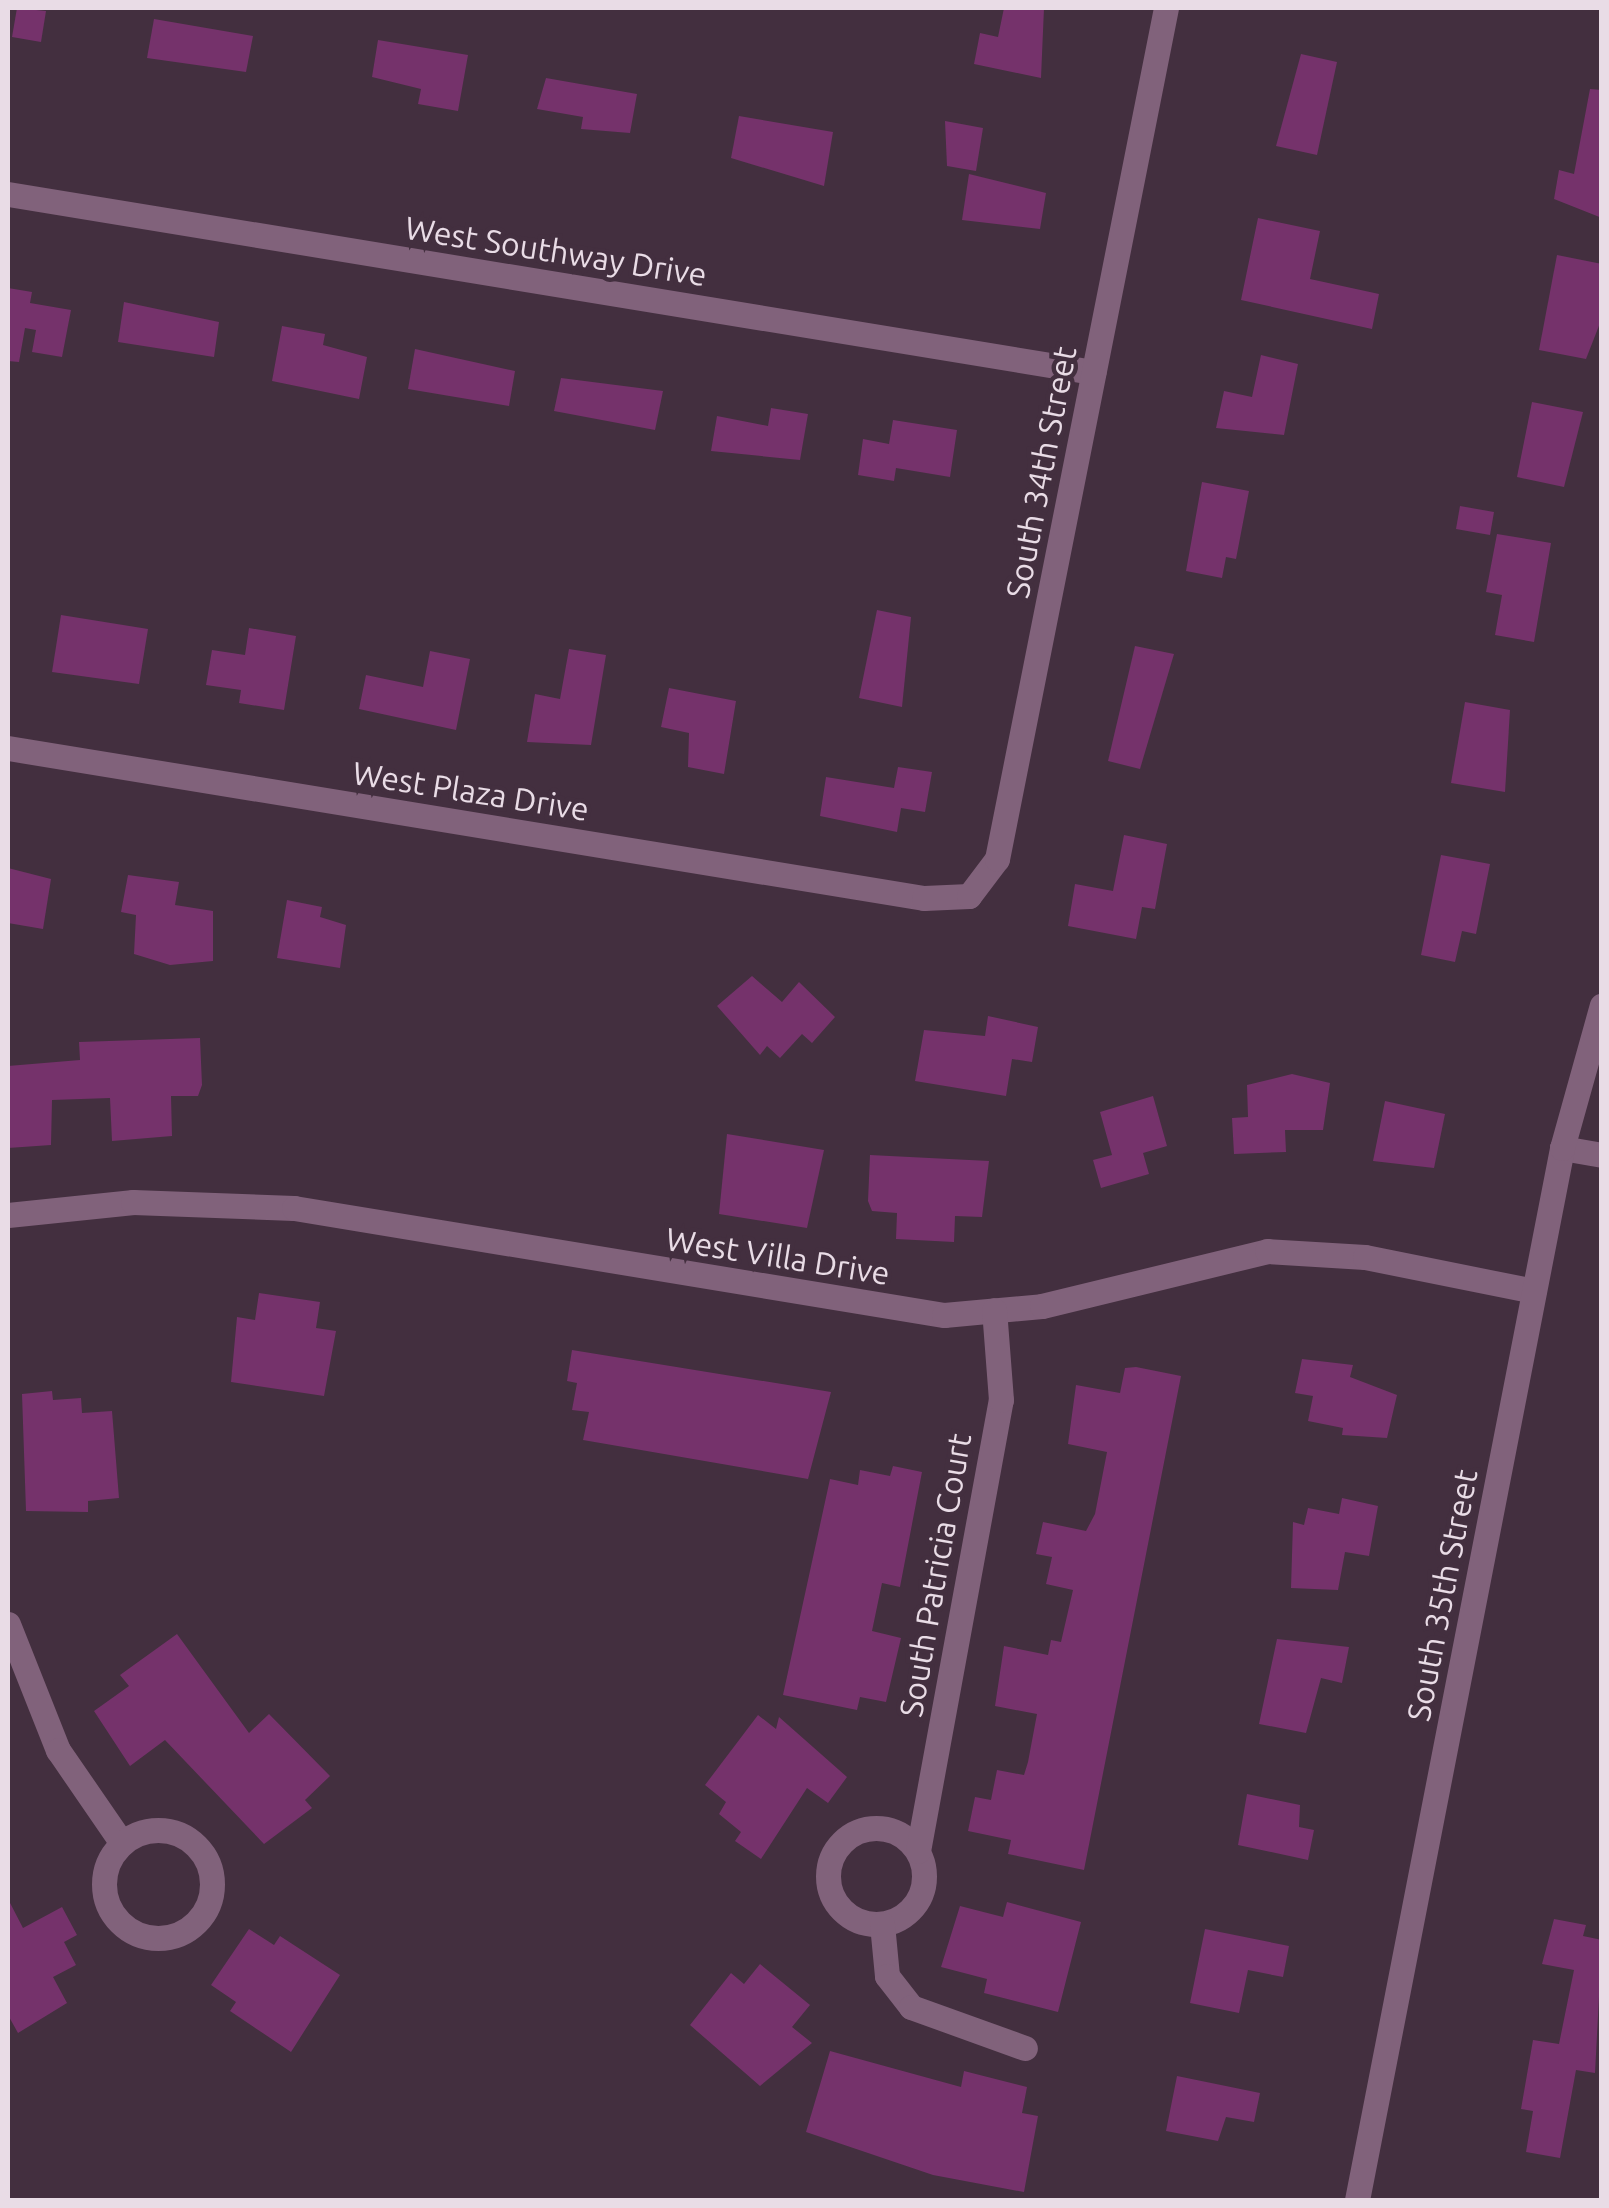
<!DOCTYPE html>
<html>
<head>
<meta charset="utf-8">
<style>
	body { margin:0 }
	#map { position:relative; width:1609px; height:2208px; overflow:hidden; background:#432f3f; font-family:Ubuntu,sans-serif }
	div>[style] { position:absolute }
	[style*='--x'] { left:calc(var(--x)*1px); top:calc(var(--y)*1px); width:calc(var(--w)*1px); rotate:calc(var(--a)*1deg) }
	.building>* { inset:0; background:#75326b }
	.minor>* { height:25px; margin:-12.5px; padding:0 12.5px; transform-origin:12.5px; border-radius:12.5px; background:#81627b }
	.minor>.ring { margin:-12.5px; padding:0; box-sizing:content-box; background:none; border:25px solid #81627b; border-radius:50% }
	span { translate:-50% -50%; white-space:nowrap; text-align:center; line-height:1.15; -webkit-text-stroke:9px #432f3f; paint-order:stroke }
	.street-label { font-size:32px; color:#e9dce6 }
	.frame { position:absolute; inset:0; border:10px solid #e9dce6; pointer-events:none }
</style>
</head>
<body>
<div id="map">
	<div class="building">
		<i style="clip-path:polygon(17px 8px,46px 11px,41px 42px,12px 37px)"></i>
		<i style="clip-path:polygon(1004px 8px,1044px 8px,1041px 78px,974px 64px,980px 33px,998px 37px)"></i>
		<i style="clip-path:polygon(154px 19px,253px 36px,246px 72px,147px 58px)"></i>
		<i style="clip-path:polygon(378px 40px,468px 55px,458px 111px,418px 104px,421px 89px,372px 77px)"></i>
		<i style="clip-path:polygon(1301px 54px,1337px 62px,1317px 155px,1276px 146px)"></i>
		<i style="clip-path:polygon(546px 78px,637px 94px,630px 133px,581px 129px,583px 117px,537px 109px)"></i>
		<i style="clip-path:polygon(1590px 89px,1602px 90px,1602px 218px,1554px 199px,1559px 170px,1574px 174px)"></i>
		<i style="clip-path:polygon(739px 116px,833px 132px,824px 186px,731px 158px)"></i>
		<i style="clip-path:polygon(945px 121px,983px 128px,976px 171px,947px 166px)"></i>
		<i style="clip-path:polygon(969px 174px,1046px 193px,1040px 229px,962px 220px)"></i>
		<i style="clip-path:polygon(1258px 218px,1320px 231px,1310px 279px,1379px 294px,1372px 329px,1241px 300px)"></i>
		<i style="clip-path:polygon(1557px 255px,1602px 264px,1602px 318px,1586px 359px,1539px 350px)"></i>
		<i style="clip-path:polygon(8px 288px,32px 292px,30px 303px,71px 310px,62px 357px,32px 352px,36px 330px,25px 328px,19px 362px,8px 361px)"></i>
		<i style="clip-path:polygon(124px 302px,219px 322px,214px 357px,118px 342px)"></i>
		<i style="clip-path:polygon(282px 326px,325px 334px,323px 345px,367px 357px,359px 399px,272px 381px)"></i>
		<i style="clip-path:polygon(415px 349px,515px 371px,509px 406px,408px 389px)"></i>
		<i style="clip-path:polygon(1261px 355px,1298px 364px,1284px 435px,1216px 428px,1224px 391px,1252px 397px)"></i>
		<i style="clip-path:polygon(561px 378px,663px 391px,655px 430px,554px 411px)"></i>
		<i style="clip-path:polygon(1532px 402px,1583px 412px,1564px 487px,1517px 477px)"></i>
		<i style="clip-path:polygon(771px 408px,808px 414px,800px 460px,711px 451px,717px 416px,768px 426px)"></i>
		<i style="clip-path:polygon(893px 420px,957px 430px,950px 477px,896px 468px,894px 481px,858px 475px,863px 439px,889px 444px)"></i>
		<i style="clip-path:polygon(1202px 482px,1249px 491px,1236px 559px,1226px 557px,1222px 578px,1186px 571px)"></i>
		<i style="clip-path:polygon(1460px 506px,1494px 512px,1490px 535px,1456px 529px)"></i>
		<i style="clip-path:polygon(1497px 534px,1551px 543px,1534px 642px,1495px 635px,1502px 595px,1486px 592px)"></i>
		<i style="clip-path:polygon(877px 610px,911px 617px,902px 707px,859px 698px)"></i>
		<i style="clip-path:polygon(61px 615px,148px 629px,139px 684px,52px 672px)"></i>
		<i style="clip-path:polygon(249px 628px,296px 636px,284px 710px,239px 703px,241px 690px,206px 685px,212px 650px,245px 655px)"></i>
		<i style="clip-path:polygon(1135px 646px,1174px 654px,1140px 769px,1108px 761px)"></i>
		<i style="clip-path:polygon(569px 649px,606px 655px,591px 745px,527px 742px,535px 694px,560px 699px)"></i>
		<i style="clip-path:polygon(430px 651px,470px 659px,456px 730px,359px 709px,366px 675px,423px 687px)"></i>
		<i style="clip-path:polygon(669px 688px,736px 701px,724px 774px,688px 767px,689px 733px,661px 727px)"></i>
		<i style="clip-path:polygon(1465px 702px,1510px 710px,1505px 792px,1451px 783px)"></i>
		<i style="clip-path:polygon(898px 767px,932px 772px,925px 812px,901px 808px,897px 832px,820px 816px,826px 777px,894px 788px)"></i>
		<i style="clip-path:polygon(1124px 835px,1167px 844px,1155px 909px,1142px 907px,1136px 939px,1068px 926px,1075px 884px,1113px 891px)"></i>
		<i style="clip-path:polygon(1441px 855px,1490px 864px,1476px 934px,1462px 931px,1455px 962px,1421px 955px)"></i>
		<i style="clip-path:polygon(8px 868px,51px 879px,43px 929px,8px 923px)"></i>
		<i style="clip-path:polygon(128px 875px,179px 882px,175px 905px,213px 911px,213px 961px,170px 965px,134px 954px,136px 915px,121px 912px)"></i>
		<i style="clip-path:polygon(287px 900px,322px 907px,320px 917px,346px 925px,340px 968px,277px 958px)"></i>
		<i style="clip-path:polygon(752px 976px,782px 1002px,799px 982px,835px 1017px,812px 1043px,802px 1034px,780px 1058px,767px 1046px,760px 1055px,717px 1006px)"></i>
		<i style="clip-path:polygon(988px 1016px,1038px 1027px,1032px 1062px,1012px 1059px,1006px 1096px,915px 1081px,924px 1030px,985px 1036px)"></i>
		<i style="clip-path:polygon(200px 1038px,202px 1085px,198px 1096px,171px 1096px,172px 1136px,112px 1141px,110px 1098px,52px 1100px,51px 1145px,8px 1148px,8px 1066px,80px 1060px,79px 1042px)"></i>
		<i style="clip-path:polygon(1292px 1074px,1330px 1083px,1323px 1130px,1285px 1130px,1286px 1152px,1234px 1154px,1232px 1118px,1248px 1117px,1247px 1085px)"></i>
		<i style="clip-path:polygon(1153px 1096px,1167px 1146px,1143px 1153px,1149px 1174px,1101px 1188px,1093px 1160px,1112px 1155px,1100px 1112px)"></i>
		<i style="clip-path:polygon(1385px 1101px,1445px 1114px,1434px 1168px,1373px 1161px)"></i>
		<i style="clip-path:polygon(727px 1134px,824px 1150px,807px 1228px,719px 1214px)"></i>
		<i style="clip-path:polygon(870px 1155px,989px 1161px,982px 1217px,955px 1216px,954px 1242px,896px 1239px,897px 1213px,872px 1211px,868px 1201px)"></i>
		<i style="clip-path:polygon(259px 1293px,320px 1302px,316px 1328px,336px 1331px,324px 1396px,231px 1382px,237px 1317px,255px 1320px)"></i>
		<i style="clip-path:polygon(572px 1350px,831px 1392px,808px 1479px,583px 1440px,589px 1412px,572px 1410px,577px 1383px,567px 1381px)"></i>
		<i style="clip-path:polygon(1302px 1359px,1353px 1365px,1350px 1377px,1397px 1395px,1387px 1438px,1342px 1435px,1343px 1428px,1308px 1421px,1313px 1396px,1295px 1393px)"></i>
		<i style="clip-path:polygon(1136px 1367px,1181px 1376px,1084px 1870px,1008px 1854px,1011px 1840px,968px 1831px,975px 1797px,991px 1800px,997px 1770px,1024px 1775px,1028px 1762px,1037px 1714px,995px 1706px,1004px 1646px,1048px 1655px,1051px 1640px,1061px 1642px,1073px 1590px,1046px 1584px,1052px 1557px,1036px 1554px,1043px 1522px,1086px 1531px,1095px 1514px,1107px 1452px,1068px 1444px,1076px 1385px,1120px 1393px,1125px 1368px)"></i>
		<i style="clip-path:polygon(52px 1391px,53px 1400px,81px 1398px,82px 1413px,112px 1411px,119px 1498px,88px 1501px,88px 1512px,26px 1511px,22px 1394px)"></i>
		<i style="clip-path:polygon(893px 1466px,922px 1472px,900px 1587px,882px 1583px,872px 1631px,901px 1638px,886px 1702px,860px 1697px,857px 1710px,783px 1695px,830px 1479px,858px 1485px,860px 1470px,890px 1476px)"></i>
		<i style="clip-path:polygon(1342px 1498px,1378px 1506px,1369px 1556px,1345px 1552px,1338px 1590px,1291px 1588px,1293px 1522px,1304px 1525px,1308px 1508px,1339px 1514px)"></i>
		<i style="clip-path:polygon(177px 1634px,249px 1733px,269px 1714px,330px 1776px,305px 1800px,312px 1808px,264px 1844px,165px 1740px,130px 1766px,94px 1711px,129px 1686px,120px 1675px)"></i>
		<i style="clip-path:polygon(1277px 1639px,1349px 1647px,1342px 1683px,1321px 1678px,1306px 1733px,1259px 1724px)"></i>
		<i style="clip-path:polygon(758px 1715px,776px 1729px,779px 1717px,847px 1777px,828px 1803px,807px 1788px,761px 1859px,735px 1841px,741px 1832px,719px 1814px,726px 1802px,705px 1785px)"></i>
		<i style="clip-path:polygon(1247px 1794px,1300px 1805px,1299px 1827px,1314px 1830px,1308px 1860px,1238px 1845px)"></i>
		<i style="clip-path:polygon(8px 1899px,23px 1928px,62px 1907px,77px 1935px,64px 1942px,76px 1965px,53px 1977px,67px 2003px,18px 2033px,8px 2015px)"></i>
		<i style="clip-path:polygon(1007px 1902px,1081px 1922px,1058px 2012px,984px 1993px,987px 1979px,941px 1967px,960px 1906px,1003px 1917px)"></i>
		<i style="clip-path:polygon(1554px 1919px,1586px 1925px,1583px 1936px,1602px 1940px,1595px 2073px,1576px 2070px,1560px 2158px,1526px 2152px,1533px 2111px,1521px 2109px,1533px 2040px,1559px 2044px,1574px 1970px,1542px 1964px)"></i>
		<i style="clip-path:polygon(249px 1929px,274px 1945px,280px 1936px,340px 1975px,291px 2052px,230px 2011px,236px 2002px,211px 1985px)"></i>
		<i style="clip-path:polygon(1205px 1929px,1289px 1946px,1283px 1977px,1248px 1970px,1239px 2013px,1190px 2003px)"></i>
		<i style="clip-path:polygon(760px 1964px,810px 2005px,792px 2027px,812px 2043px,760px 2086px,690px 2025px,731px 1973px,744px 1984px)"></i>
		<i style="clip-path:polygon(830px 2051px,961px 2087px,964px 2071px,1027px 2087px,1022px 2113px,1038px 2116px,1024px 2192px,933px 2175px,806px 2132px)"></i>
		<i style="clip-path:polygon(1177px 2076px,1260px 2093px,1254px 2122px,1226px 2117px,1218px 2141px,1166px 2131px)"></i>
	</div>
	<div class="minor">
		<i style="--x:8;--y:194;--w:1100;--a:9.32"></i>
		<i style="--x:8;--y:748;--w:928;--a:9.3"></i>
		<i style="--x:924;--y:898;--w:45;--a:-2.5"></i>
		<i style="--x:969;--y:896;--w:46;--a:-52.9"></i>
		<i style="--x:997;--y:859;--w:868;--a:-78.77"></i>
		<i style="--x:1562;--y:1148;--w:41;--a:9.9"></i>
		<i style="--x:8;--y:1215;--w:126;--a:-5.9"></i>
		<i style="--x:133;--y:1202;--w:161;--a:2.1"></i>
		<i style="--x:294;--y:1208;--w:659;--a:9.35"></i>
		<i style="--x:944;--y:1315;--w:98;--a:-5.2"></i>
		<i style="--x:1042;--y:1306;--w:232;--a:-13.7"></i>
		<i style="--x:1267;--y:1251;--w:98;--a:3.5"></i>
		<i style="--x:1365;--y:1257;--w:172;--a:11.4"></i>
		<i style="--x:8;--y:1624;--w:136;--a:68.4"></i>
		<i style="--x:58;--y:1750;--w:113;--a:55.5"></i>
		<i class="ring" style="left:828px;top:1828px;width:71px;height:71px"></i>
		<i class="ring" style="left:104px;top:1830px;width:83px;height:83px"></i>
		<i style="--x:918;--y:1851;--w:459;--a:-79.6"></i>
		<i style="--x:1001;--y:1400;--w:90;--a:-94.4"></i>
		<i style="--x:882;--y:1924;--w:52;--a:84.5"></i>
		<i style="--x:887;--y:1976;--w:39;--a:52"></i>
		<i style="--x:911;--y:2007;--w:121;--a:19.8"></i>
		<i style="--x:1357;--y:2200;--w:1072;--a:-78.97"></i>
		<i style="--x:1562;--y:1148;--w:148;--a:-74.4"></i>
	</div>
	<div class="street-label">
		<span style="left:556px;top:251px;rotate:9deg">West Southway Drive</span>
		<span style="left:1041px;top:472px;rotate:-79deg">South 34th Street</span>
		<span style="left:471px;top:791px;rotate:9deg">West Plaza Drive</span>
		<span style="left:778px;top:1256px;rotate:9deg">West Villa Drive</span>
		<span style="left:935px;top:1575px;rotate:-80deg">South Patricia Court</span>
		<span style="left:1442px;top:1595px;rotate:-79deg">South 35th Street</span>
	</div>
	<div class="frame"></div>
</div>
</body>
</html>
